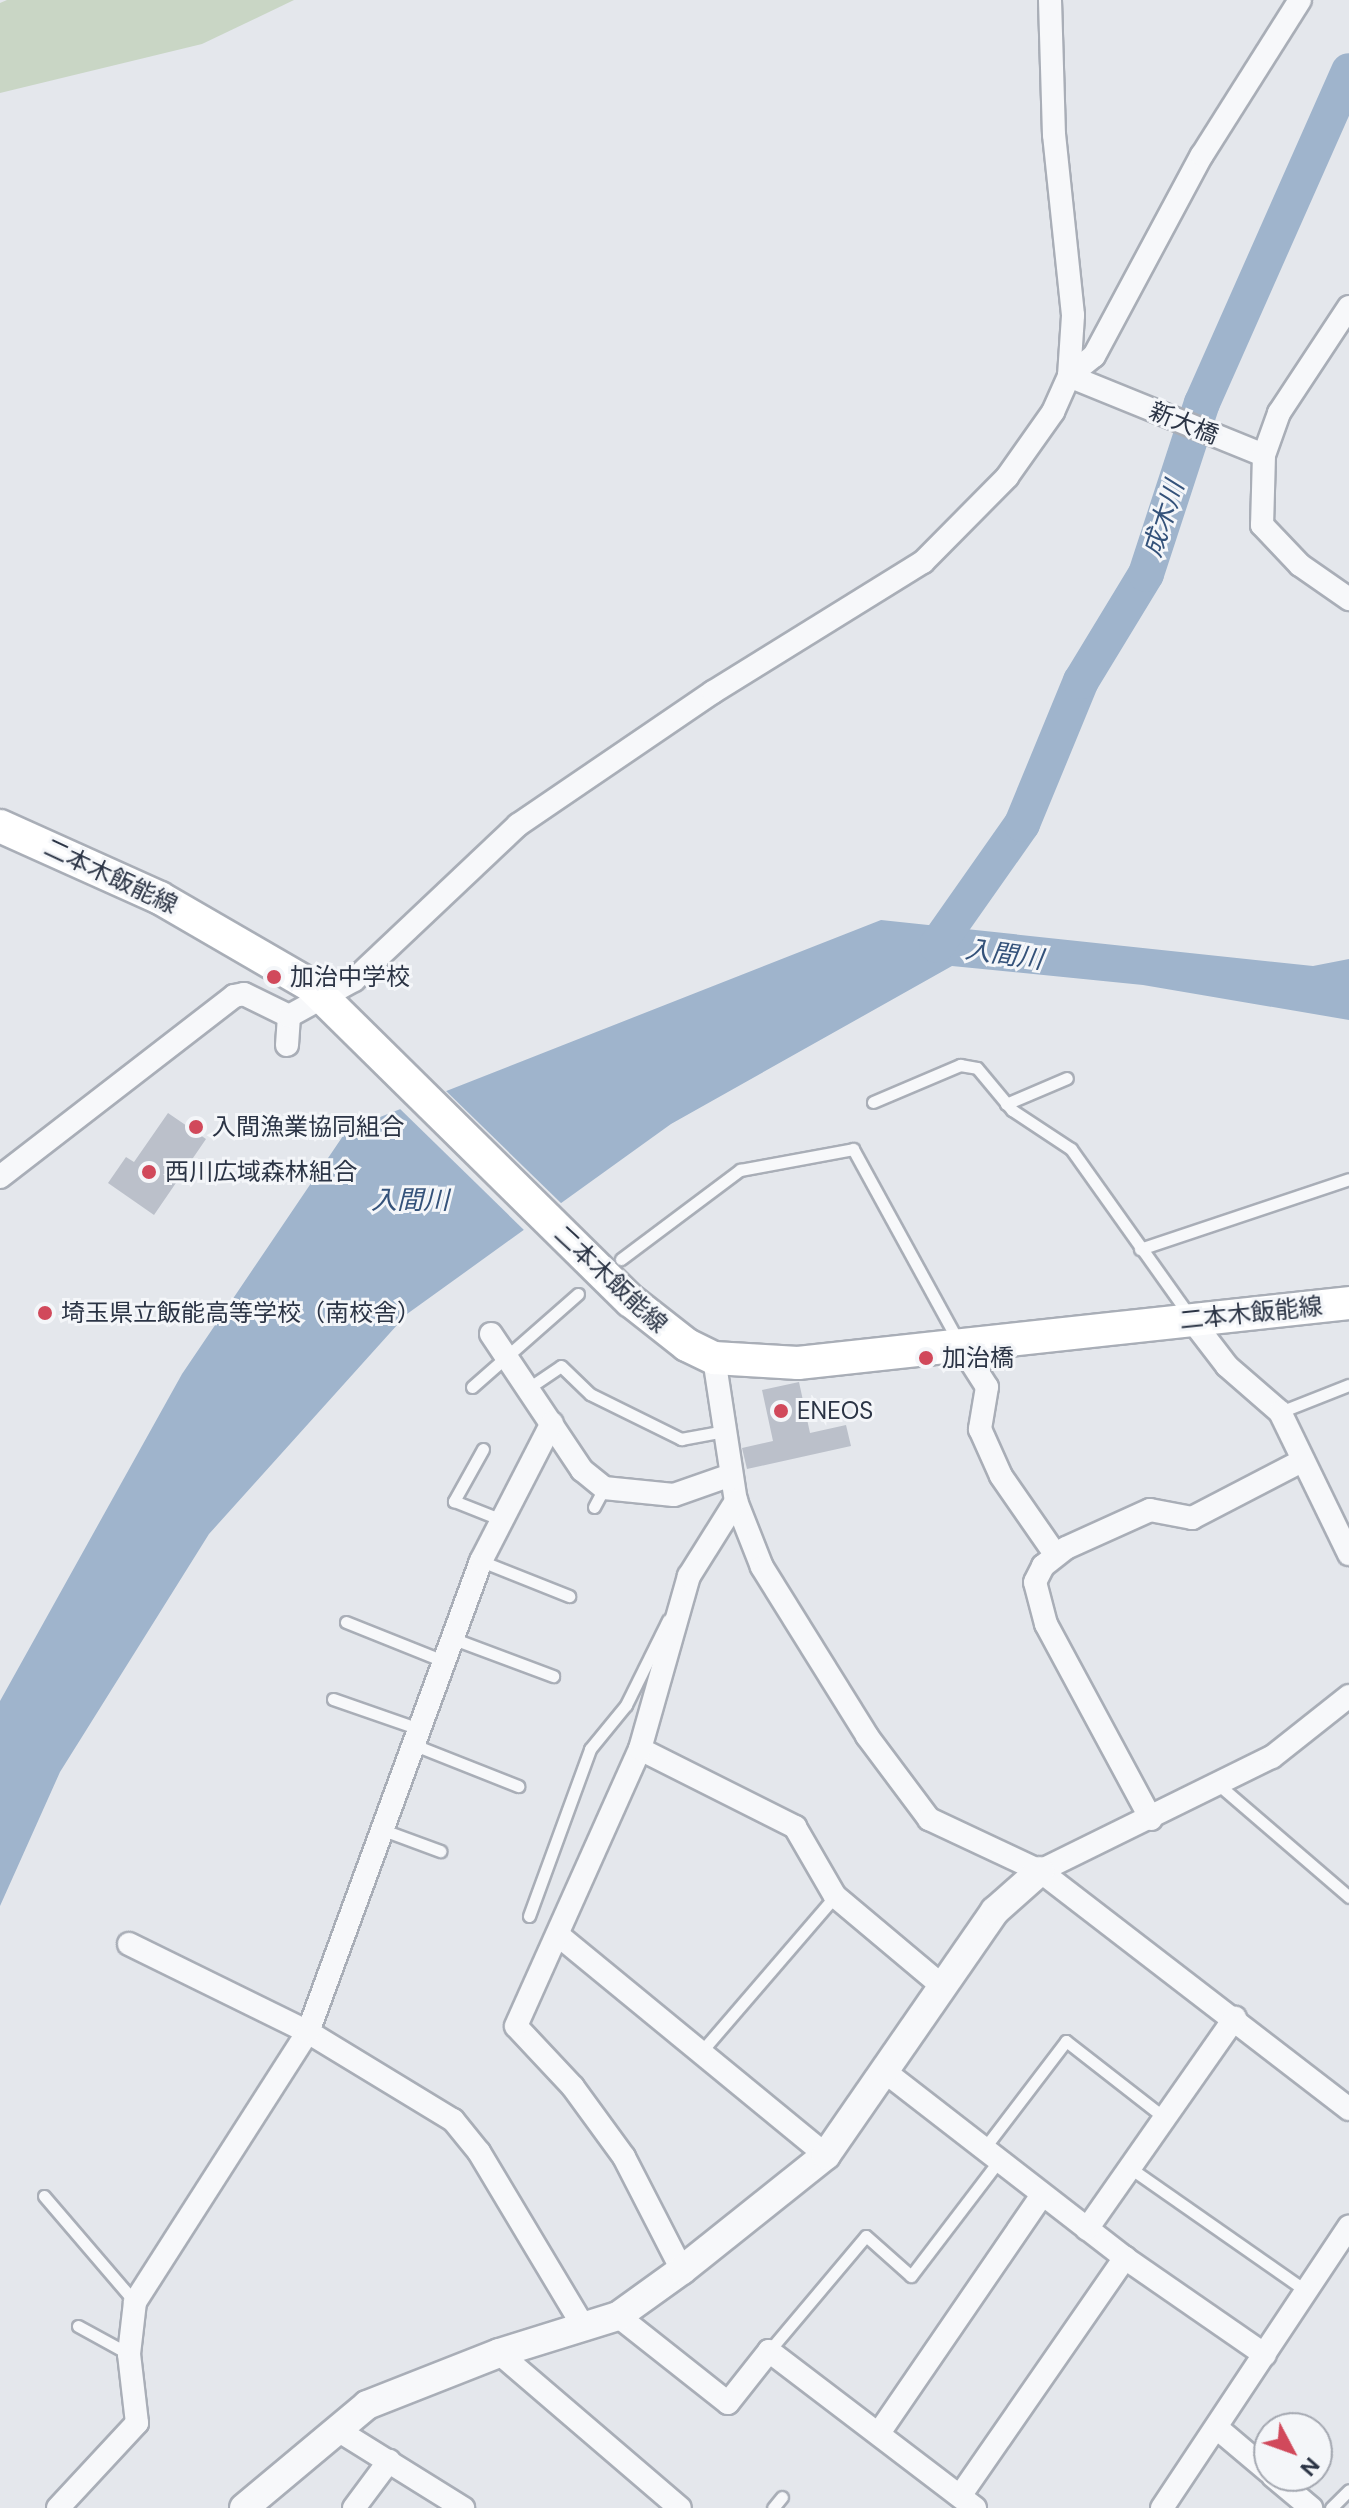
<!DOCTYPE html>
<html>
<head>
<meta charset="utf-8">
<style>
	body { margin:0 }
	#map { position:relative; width:1349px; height:2508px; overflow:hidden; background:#e4e7ec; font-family:"DM Sans","Noto Sans JP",sans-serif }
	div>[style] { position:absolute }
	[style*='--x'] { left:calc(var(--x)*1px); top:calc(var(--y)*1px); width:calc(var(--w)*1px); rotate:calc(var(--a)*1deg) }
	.green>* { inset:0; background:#c9d6c5 }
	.water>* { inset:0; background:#9fb4cc }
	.pier>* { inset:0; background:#e4e7ec }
	.river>* { height:36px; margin:-18px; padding:0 18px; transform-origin:18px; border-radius:18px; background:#9fb4cc }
	.building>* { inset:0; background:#bbc0ca }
	.roads { filter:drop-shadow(2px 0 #a9aeb7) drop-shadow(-2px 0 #a9aeb7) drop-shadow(0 2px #a9aeb7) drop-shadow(0 -2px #a9aeb7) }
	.service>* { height:11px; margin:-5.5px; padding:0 5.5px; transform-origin:5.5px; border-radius:5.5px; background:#f7f8fa }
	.minor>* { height:22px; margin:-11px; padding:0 11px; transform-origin:11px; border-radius:11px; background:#f7f8fa }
	.tertiary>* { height:28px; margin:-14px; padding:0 14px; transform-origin:14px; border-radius:14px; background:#f7f8fa }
	.secondary>* { height:32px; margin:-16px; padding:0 16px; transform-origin:16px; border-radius:16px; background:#fff }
	.dots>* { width:22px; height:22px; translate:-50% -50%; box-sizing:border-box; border:4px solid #f4f6f9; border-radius:50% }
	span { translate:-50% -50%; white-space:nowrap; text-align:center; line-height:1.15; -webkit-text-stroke:6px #f4f6f9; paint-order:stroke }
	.street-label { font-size:24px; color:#2b3445 }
	.poi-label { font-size:24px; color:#2b3445 }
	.left { translate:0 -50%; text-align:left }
	.water-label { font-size:26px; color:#34527a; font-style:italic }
	.north { position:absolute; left:1253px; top:2412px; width:80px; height:80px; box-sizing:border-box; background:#f4f6f9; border:2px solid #a4a8b1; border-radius:50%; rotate:131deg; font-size:22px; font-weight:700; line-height:32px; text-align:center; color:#2b3445 }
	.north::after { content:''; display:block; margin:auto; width:28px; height:36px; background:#d1495b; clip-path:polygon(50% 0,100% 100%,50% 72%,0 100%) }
</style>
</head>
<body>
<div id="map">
	<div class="green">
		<i style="clip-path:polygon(7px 0,294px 0,202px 44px,0 93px,0 3px)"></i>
	</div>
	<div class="water">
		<i style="clip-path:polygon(881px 920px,1313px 966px,1349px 959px,1349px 1020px,1143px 985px,952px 966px,671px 1124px,407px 1314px,209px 1534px,60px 1772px,0 1906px,0 1701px,182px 1374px,347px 1130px)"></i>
	</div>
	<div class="pier">
		<i style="clip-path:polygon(443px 1088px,564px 1206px,526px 1232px,397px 1106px)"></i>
	</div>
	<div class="river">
		<i style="--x:937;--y:945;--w:148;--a:-54.9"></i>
		<i style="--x:1022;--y:824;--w:155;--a:-67.6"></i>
		<i style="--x:1081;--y:681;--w:125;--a:-58.7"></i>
		<i style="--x:1146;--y:574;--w:180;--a:-71.9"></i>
		<i style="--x:1202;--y:403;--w:363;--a:-66.1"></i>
	</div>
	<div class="building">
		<i style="clip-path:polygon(168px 1113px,206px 1139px,154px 1215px,108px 1183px,126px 1157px,134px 1162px)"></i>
		<i style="clip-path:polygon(799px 1382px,810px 1433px,846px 1425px,851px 1446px,747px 1469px,742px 1448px,773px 1441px,762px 1390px)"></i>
	</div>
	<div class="roads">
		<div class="service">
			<i style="--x:873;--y:1102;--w:95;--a:-23"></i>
			<i style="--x:960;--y:1065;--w:17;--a:10"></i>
			<i style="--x:977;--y:1068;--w:55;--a:50.2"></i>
			<i style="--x:1012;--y:1110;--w:71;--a:33.5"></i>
			<i style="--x:1071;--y:1149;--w:204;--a:54.6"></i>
			<i style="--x:1006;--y:1104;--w:66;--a:-23.1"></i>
			<i style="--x:1140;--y:1249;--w:220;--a:-18.5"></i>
			<i style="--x:621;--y:1259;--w:149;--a:-36.8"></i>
			<i style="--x:740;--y:1170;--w:115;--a:-10.5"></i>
			<i style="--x:853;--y:1149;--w:221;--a:61.3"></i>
			<i style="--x:472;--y:1387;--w:141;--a:-41.3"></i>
			<i style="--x:530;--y:1387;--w:37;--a:-34"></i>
			<i style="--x:561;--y:1366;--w:40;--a:44"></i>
			<i style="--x:590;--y:1394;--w:102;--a:26.3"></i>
			<i style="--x:681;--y:1439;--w:45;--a:-10.3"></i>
			<i style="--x:1280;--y:1412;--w:74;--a:-21.4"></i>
			<i style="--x:483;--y:1449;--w:60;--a:119.1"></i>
			<i style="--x:454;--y:1501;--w:52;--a:21.6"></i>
			<i style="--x:594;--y:1507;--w:21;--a:-62"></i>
			<i style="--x:481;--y:1561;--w:95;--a:21.7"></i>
			<i style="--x:346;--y:1622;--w:108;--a:21.8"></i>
			<i style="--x:454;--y:1639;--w:106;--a:20.5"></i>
			<i style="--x:333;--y:1699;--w:94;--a:19.2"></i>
			<i style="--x:417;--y:1746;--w:109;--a:21.6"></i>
			<i style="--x:1220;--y:1786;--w:170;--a:40.7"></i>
			<i style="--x:386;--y:1831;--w:58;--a:20.3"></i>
			<i style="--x:529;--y:1916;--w:178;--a:-69.9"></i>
			<i style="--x:590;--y:1749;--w:57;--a:-50.7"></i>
			<i style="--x:626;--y:1705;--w:95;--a:-63.7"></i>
			<i style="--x:701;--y:2052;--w:206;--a:-49.3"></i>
			<i style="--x:983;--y:2150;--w:137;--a:-52.7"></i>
			<i style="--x:1066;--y:2041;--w:125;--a:37.9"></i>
			<i style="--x:1130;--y:2168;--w:215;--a:34.9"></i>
			<i style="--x:44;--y:2196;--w:140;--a:49.4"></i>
			<i style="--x:78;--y:2326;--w:58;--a:28.8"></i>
			<i style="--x:769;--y:2351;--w:150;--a:-49.9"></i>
			<i style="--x:866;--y:2236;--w:60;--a:41.6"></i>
			<i style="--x:911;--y:2276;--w:143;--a:-52.7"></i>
			<i style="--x:773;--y:2508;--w:14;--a:-51"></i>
			<i style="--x:1331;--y:2508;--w:25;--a:-45"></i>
		</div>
		<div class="minor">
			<i style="--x:1069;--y:376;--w:32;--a:-39"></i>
			<i style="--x:1094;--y:356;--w:228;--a:-61.8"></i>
			<i style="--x:1202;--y:155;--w:183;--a:-57.7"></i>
			<i style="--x:1069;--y:376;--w:210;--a:22.1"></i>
			<i style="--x:1264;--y:455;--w:70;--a:91.6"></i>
			<i style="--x:1262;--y:525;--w:55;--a:46.5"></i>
			<i style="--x:1300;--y:565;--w:60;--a:34.8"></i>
			<i style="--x:1264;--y:455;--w:45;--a:-70.3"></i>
			<i style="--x:1279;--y:413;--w:127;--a:-56.6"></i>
			<i style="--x:287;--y:1045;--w:29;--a:-86"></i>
			<i style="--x:0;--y:1177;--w:296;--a:-37.7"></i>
			<i style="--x:234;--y:996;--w:10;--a:-11"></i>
			<i style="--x:244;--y:994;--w:50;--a:26.1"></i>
			<i style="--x:289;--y:1016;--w:74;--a:-29"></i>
			<i style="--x:354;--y:980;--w:226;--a:-43.4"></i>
			<i style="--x:518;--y:825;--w:236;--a:-34.3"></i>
			<i style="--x:713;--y:692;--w:247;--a:-31.8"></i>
			<i style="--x:923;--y:562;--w:120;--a:-45.3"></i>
			<i style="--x:1007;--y:477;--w:80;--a:-54.7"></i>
			<i style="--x:1053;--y:412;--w:39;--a:-66"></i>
			<i style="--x:1069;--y:376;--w:61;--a:-86.2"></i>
			<i style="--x:1073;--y:315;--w:181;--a:-96"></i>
			<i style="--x:1054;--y:135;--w:135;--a:-91.7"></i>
			<i style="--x:1191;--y:1319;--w:59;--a:52.5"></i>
			<i style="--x:1227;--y:1366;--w:70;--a:41"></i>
			<i style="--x:1280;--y:1412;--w:158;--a:64.1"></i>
			<i style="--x:491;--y:1334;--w:164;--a:56.2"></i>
			<i style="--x:582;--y:1470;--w:28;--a:39"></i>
			<i style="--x:604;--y:1488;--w:70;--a:5.7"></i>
			<i style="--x:674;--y:1495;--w:60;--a:-19.3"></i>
			<i style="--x:959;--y:1343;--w:52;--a:57.5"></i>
			<i style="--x:987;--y:1387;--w:43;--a:99.5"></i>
			<i style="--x:980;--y:1429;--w:51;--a:65.9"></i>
			<i style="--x:1001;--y:1476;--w:95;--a:55.3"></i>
			<i style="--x:714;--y:1358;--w:145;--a:81.3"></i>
			<i style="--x:736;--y:1501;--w:71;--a:68.5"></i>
			<i style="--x:762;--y:1567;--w:199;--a:58.1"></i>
			<i style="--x:867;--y:1736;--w:104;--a:53.2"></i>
			<i style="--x:929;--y:1819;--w:123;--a:25.1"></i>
			<i style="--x:1040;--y:1871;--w:390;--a:37.6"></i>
			<i style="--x:640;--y:1749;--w:174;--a:26.7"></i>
			<i style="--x:795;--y:1827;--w:80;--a:59.9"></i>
			<i style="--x:835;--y:1896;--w:138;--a:40"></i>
			<i style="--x:1151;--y:1819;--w:221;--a:-118.3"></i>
			<i style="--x:1046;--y:1624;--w:43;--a:-104.7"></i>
			<i style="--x:1035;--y:1582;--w:18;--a:-63"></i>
			<i style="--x:1043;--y:1566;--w:29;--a:-38"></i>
			<i style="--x:1066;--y:1548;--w:92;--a:-24.3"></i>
			<i style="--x:1150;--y:1510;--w:43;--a:10.8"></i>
			<i style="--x:1192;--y:1518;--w:122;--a:-27.4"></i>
			<i style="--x:1040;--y:1871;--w:258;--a:-26.2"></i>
			<i style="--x:1272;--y:1757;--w:98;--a:-38.4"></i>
			<i style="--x:558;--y:1935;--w:347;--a:39.4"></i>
			<i style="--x:129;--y:1944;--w:199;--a:26.2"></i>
			<i style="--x:308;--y:2032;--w:170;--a:31.3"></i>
			<i style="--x:453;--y:2120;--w:41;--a:50.9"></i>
			<i style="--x:479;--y:2152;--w:206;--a:59.1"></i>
			<i style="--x:884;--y:2071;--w:305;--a:37.8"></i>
			<i style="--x:1125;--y:2258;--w:170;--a:34.7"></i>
			<i style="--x:1087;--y:2229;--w:258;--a:-55"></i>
			<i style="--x:682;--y:2270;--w:127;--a:-117.2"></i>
			<i style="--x:624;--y:2157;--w:87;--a:-126.1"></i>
			<i style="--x:573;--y:2087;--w:83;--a:-133.1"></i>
			<i style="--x:516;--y:2026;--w:303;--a:-65.9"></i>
			<i style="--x:640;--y:1749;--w:180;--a:-74.2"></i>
			<i style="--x:689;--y:1576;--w:89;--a:-57.9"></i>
			<i style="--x:618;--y:2316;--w:140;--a:38.3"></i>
			<i style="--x:728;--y:2403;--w:66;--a:-51.7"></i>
			<i style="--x:769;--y:2351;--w:259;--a:37.3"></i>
			<i style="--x:499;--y:2353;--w:238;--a:40.6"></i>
			<i style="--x:1217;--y:2428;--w:68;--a:40.2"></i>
			<i style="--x:336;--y:2429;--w:150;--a:31.9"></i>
			<i style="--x:879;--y:2433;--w:288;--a:-55.6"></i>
			<i style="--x:1273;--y:2476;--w:50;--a:40.1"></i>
			<i style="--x:960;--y:2496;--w:290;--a:-55.3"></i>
			<i style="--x:58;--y:2508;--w:116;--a:-47.1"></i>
			<i style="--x:137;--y:2423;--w:69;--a:-96.6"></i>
			<i style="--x:129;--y:2354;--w:52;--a:-83.4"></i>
			<i style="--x:135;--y:2302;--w:321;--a:-57.4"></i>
			<i style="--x:308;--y:2032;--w:502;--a:-69.83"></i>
			<i style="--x:481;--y:1561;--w:155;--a:-62.8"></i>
			<i style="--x:354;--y:2508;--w:59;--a:-53.3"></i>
			<i style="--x:1162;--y:2508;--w:338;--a:-56.4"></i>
		</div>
		<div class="tertiary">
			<i style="--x:244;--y:2508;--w:160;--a:-39.9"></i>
			<i style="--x:367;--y:2405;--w:142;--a:-21.5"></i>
			<i style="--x:499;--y:2353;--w:125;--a:-17.3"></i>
			<i style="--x:618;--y:2316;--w:79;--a:-35.7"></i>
			<i style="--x:682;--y:2270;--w:184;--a:-38.6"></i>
			<i style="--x:826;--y:2155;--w:297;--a:-55.3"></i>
			<i style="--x:995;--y:1911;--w:60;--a:-41.6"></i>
		</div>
		<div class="secondary">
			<i style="--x:0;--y:826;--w:175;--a:24.2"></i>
			<i style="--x:160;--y:898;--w:173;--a:30.1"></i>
			<i style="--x:310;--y:985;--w:450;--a:44.6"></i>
			<i style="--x:631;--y:1301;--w:71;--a:38.2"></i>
			<i style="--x:687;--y:1345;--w:30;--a:26"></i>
			<i style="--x:714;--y:1358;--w:84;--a:3.4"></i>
			<i style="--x:798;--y:1363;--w:554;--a:-6.21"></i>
		</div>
	</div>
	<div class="dots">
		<i style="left:274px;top:977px;background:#d1495b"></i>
		<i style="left:196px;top:1127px;background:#d1495b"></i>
		<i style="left:149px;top:1172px;background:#d1495b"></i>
		<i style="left:45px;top:1313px;background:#d1495b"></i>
		<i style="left:926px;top:1358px;background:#d1495b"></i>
		<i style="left:781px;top:1411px;background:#d1495b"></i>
	</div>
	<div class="street-label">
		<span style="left:1184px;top:423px;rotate:22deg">新大橋</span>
		<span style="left:111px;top:876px;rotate:25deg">二本木飯能線</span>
		<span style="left:611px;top:1279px;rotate:43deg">二本木飯能線</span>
		<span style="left:1251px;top:1313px;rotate:-6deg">二本木飯能線</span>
	</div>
	<div class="poi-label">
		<span class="left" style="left:290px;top:977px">加治中学校</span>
		<span class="left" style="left:212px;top:1127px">入間漁業協同組合</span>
		<span class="left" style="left:165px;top:1172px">西川広域森林組合</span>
		<span class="left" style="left:61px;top:1313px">埼玉県立飯能高等学校（南校舎）</span>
		<span class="left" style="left:942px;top:1358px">加治橋</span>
		<span class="left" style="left:797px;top:1411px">ENEOS</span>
	</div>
	<div class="water-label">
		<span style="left:1164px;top:519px;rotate:-72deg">成木川</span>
		<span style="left:1004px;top:955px;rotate:8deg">入間川</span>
		<span style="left:410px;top:1201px">入間川</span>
	</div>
	<div class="north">N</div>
</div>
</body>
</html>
